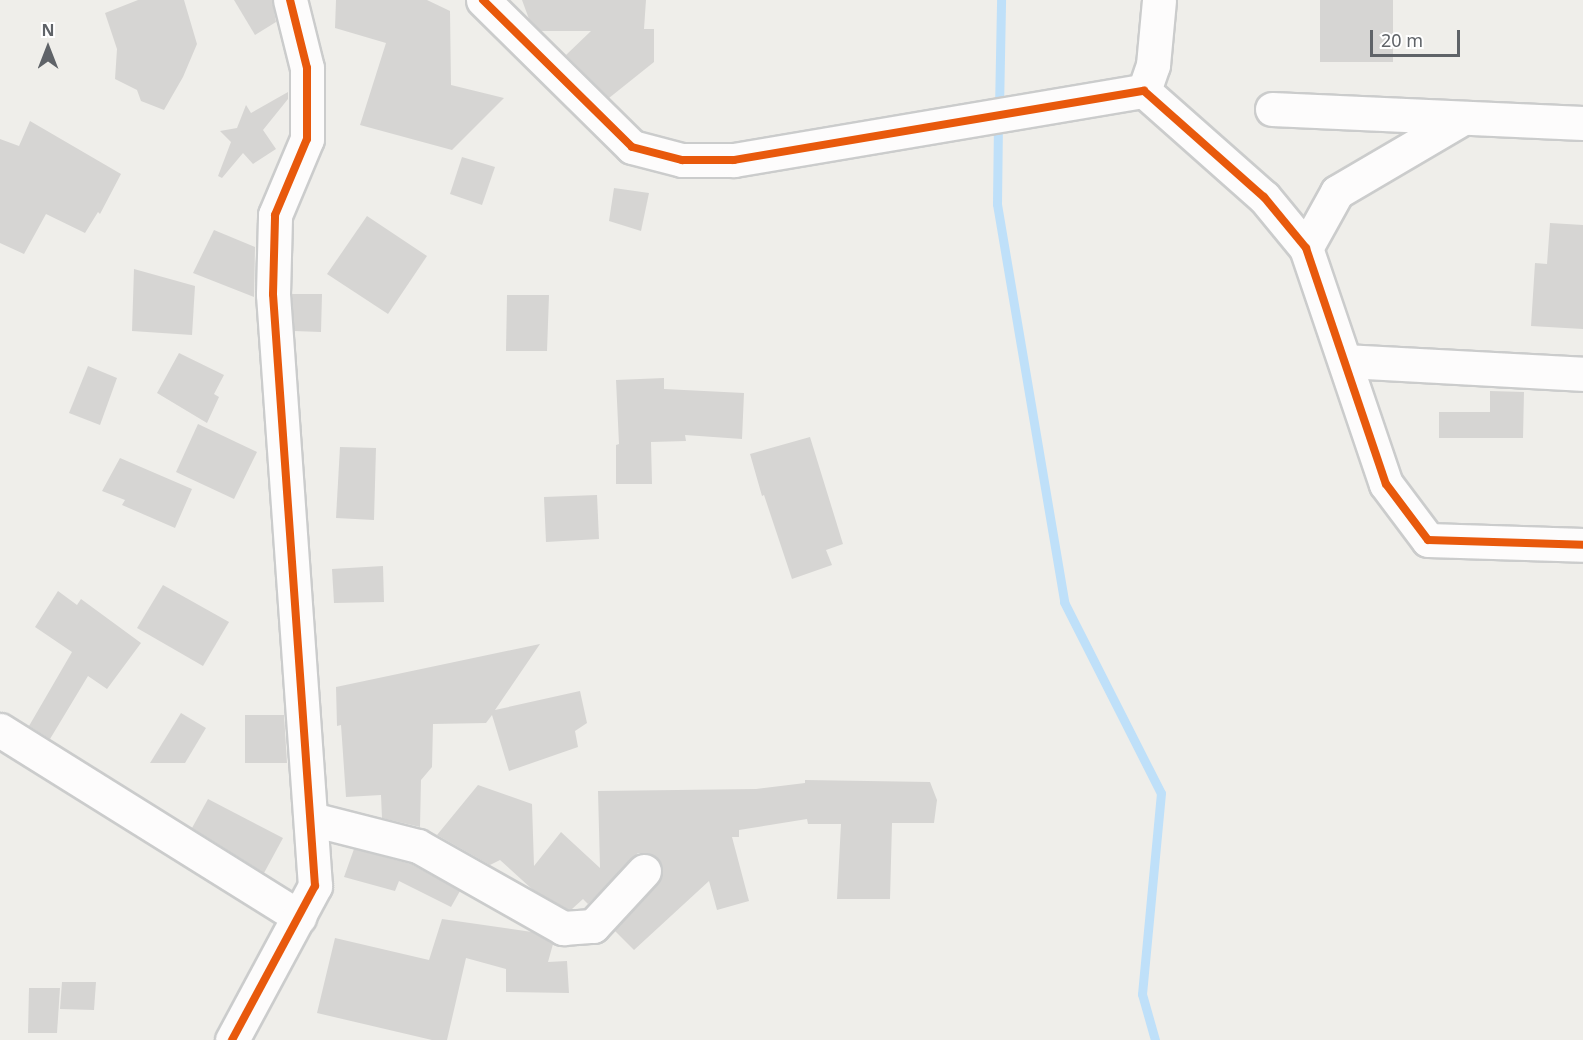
<!DOCTYPE html>
<html>
<head>
<meta charset="utf-8">
<style>
	body { margin:0 }
	#map { position:relative; width:1583px; height:1040px; overflow:hidden; background:#efeeea; font-family:"Noto Sans",sans-serif }
	div>[style] { position:absolute }
	[style*='--x'] { left:calc(var(--x)*1px); top:calc(var(--y)*1px); width:calc(var(--w)*1px); rotate:calc(var(--a)*1deg) }
	.stream>* { height:9px; margin:-4.5px; padding:0 4.5px; transform-origin:4.5px; border-radius:4.5px; background:#bfe0f9 }
	.building>* { inset:0; background:#d6d5d3 }
	.roads { filter:drop-shadow(2px 0 #cbcccc) drop-shadow(-2px 0 #cbcccc) drop-shadow(0 2px #cbcccc) drop-shadow(0 -2px #cbcccc) }
	.minor>* { height:33px; margin:-16.5px; padding:0 16.5px; transform-origin:16.5px; border-radius:16.5px; background:#fdfcfc }
	.cycleway>* { height:8px; margin:-4px; padding:0 4px; transform-origin:4px; border-radius:4px; background:#e8590c }
	span { translate:-50% -50%; white-space:nowrap; text-align:center; line-height:1.15; -webkit-text-stroke:4.5px #fff; paint-order:stroke }
	.north { position:absolute; left:18px; top:18px; width:60px; height:60px; -webkit-text-stroke:4px #fff; paint-order:stroke; rotate:0deg; font-size:16px; font-weight:700; line-height:24px; text-align:center; color:#5f6368 }
	.north::after { content:''; display:block; margin:auto; width:21px; height:27px; background:#5f6368; clip-path:polygon(50% 0,100% 100%,50% 72%,0 100%) }
	.scale { position:absolute; left:1370px; top:30px; width:90px; height:27px; box-sizing:border-box; border:3px solid #5f6368; border-top:0; padding-left:8px; font-size:18px; line-height:21px; white-space:nowrap; color:#5f6368; -webkit-text-stroke:4px #fff; paint-order:stroke }
</style>
</head>
<body>
<div id="map">
	<div class="stream">
		<i style="--x:999;--y:109;--w:109;--a:-88.9"></i>
		<i style="--x:998;--y:122;--w:82;--a:90.7"></i>
		<i style="--x:997;--y:204;--w:404;--a:80.4"></i>
		<i style="--x:1064;--y:602;--w:214;--a:63.1"></i>
		<i style="--x:1161;--y:793;--w:202;--a:95.4"></i>
		<i style="--x:1142;--y:994;--w:48;--a:74.2"></i>
	</div>
	<div class="building">
		<i style="clip-path:polygon(138px 0,184px 0,197px 44px,183px 77px,164px 110px,141px 101px,137px 90px,115px 79px,117px 49px,105px 13px)"></i>
		<i style="clip-path:polygon(234px 0,272px 0,276px 22px,255px 35px)"></i>
		<i style="clip-path:polygon(336px 0,427px 0,450px 11px,451px 85px,504px 98px,452px 150px,360px 125px,386px 43px,335px 28px)"></i>
		<i style="clip-path:polygon(522px 0,646px 0,644px 29px,654px 29px,654px 62px,609px 98px,566px 55px,591px 31px,541px 31px,529px 19px)"></i>
		<i style="clip-path:polygon(1320px 0,1393px 0,1393px 62px,1320px 62px)"></i>
		<i style="clip-path:polygon(288px 92px,288px 99px,263px 130px,276px 149px,253px 164px,243px 153px,222px 178px,218px 176px,231px 142px,220px 131px,237px 128px,246px 105px,251px 113px)"></i>
		<i style="clip-path:polygon(30px 121px,121px 174px,100px 214px,98px 212px,85px 233px,46px 214px,24px 254px,0 243px,0 139px,19px 146px)"></i>
		<i style="clip-path:polygon(462px 157px,495px 167px,482px 205px,450px 194px)"></i>
		<i style="clip-path:polygon(614px 188px,649px 193px,641px 231px,609px 221px)"></i>
		<i style="clip-path:polygon(367px 216px,427px 256px,388px 314px,327px 274px)"></i>
		<i style="clip-path:polygon(1550px 223px,1583px 225px,1583px 329px,1531px 326px,1535px 263px,1547px 264px)"></i>
		<i style="clip-path:polygon(214px 230px,255px 247px,254px 297px,193px 273px)"></i>
		<i style="clip-path:polygon(134px 269px,195px 286px,192px 335px,132px 331px)"></i>
		<i style="clip-path:polygon(292px 294px,322px 294px,321px 332px,294px 331px)"></i>
		<i style="clip-path:polygon(507px 295px,549px 295px,547px 351px,506px 351px)"></i>
		<i style="clip-path:polygon(179px 353px,224px 375px,214px 394px,219px 397px,207px 423px,157px 393px)"></i>
		<i style="clip-path:polygon(88px 366px,117px 378px,100px 425px,69px 413px)"></i>
		<i style="clip-path:polygon(664px 378px,664px 389px,744px 393px,742px 439px,685px 435px,686px 441px,651px 442px,652px 484px,616px 484px,616px 445px,619px 444px,616px 380px)"></i>
		<i style="clip-path:polygon(1490px 391px,1524px 392px,1523px 438px,1439px 438px,1439px 412px,1490px 412px)"></i>
		<i style="clip-path:polygon(198px 424px,257px 452px,234px 499px,176px 472px)"></i>
		<i style="clip-path:polygon(810px 437px,843px 544px,826px 550px,832px 565px,792px 579px,764px 495px,762px 496px,750px 454px)"></i>
		<i style="clip-path:polygon(340px 447px,376px 448px,374px 520px,336px 518px)"></i>
		<i style="clip-path:polygon(120px 458px,192px 489px,175px 528px,122px 505px,125px 500px,102px 491px)"></i>
		<i style="clip-path:polygon(597px 495px,599px 539px,546px 542px,544px 497px)"></i>
		<i style="clip-path:polygon(383px 566px,384px 602px,334px 603px,332px 569px)"></i>
		<i style="clip-path:polygon(163px 585px,229px 622px,203px 666px,137px 628px)"></i>
		<i style="clip-path:polygon(58px 591px,77px 605px,81px 599px,141px 643px,107px 689px,88px 676px,50px 739px,29px 726px,72px 652px,35px 627px)"></i>
		<i style="clip-path:polygon(540px 644px,495px 710px,580px 691px,587px 723px,575px 731px,578px 747px,509px 771px,492px 715px,486px 723px,433px 724px,432px 767px,421px 780px,420px 827px,382px 818px,381px 795px,346px 797px,341px 725px,337px 726px,336px 687px)"></i>
		<i style="clip-path:polygon(181px 713px,206px 728px,185px 763px,150px 763px)"></i>
		<i style="clip-path:polygon(245px 715px,284px 715px,287px 763px,245px 763px)"></i>
		<i style="clip-path:polygon(805px 780px,930px 782px,937px 800px,934px 823px,892px 823px,890px 899px,837px 899px,841px 824px,808px 824px,807px 819px,739px 830px,739px 837px,732px 837px,749px 901px,717px 910px,709px 881px,634px 950px,614px 930px,658px 883px,662px 875px,662px 866px,656px 857px,648px 853px,638px 853px,588px 904px,583px 899px,572px 909px,567px 909px,533px 890px,500px 860px,490px 865px,437px 835px,478px 785px,532px 804px,534px 866px,561px 832px,600px 868px,598px 791px,756px 789px,805px 783px)"></i>
		<i style="clip-path:polygon(208px 799px,283px 838px,264px 873px,192px 828px)"></i>
		<i style="clip-path:polygon(354px 849px,411px 864px,460px 891px,451px 907px,399px 881px,395px 891px,344px 877px)"></i>
		<i style="clip-path:polygon(442px 919px,532px 932px,553px 944px,548px 962px,567px 961px,569px 993px,506px 992px,506px 969px,466px 958px,447px 1040px,432px 1040px,317px 1013px,335px 938px,429px 960px)"></i>
		<i style="clip-path:polygon(62px 982px,96px 982px,94px 1010px,60px 1009px)"></i>
		<i style="clip-path:polygon(29px 988px,60px 988px,57px 1033px,28px 1033px)"></i>
	</div>
	<div class="roads">
		<div class="minor">
			<i style="--x:483;--y:0;--w:209;--a:44.6"></i>
			<i style="--x:632;--y:147;--w:52;--a:14.6"></i>
			<i style="--x:682;--y:160;--w:52;--a:0"></i>
			<i style="--x:734;--y:160;--w:416;--a:-9.6"></i>
			<i style="--x:1144;--y:91;--w:160;--a:41.5"></i>
			<i style="--x:1264;--y:197;--w:66;--a:50.5"></i>
			<i style="--x:1306;--y:248;--w:249;--a:71.3"></i>
			<i style="--x:1386;--y:484;--w:70;--a:53.1"></i>
			<i style="--x:1428;--y:540;--w:155;--a:1.8"></i>
			<i style="--x:1144;--y:91;--w:28;--a:-71"></i>
			<i style="--x:1153;--y:65;--w:65;--a:-84.7"></i>
			<i style="--x:1272;--y:109;--w:311;--a:2.6"></i>
			<i style="--x:1306;--y:248;--w:64;--a:-61"></i>
			<i style="--x:1337;--y:192;--w:146;--a:-30.4"></i>
			<i style="--x:1346;--y:361;--w:237;--a:3.1"></i>
			<i style="--x:0;--y:730;--w:353;--a:32"></i>
			<i style="--x:312;--y:819;--w:109;--a:14.3"></i>
			<i style="--x:418;--y:846;--w:167;--a:29.5"></i>
			<i style="--x:563;--y:928;--w:30;--a:-4"></i>
			<i style="--x:593;--y:926;--w:75;--a:-47.2"></i>
			<i style="--x:232;--y:1040;--w:175;--a:-61.7"></i>
			<i style="--x:315;--y:886;--w:593;--a:-94.06"></i>
			<i style="--x:273;--y:294;--w:79;--a:-88.5"></i>
			<i style="--x:275;--y:215;--w:82;--a:-67.2"></i>
			<i style="--x:307;--y:139;--w:71;--a:-90"></i>
			<i style="--x:307;--y:68;--w:70;--a:-104"></i>
		</div>
	</div>
	<div class="cycleway">
		<i style="--x:483;--y:0;--w:209;--a:44.6"></i>
		<i style="--x:632;--y:147;--w:52;--a:14.6"></i>
		<i style="--x:682;--y:160;--w:52;--a:0"></i>
		<i style="--x:734;--y:160;--w:416;--a:-9.6"></i>
		<i style="--x:1144;--y:91;--w:160;--a:41.5"></i>
		<i style="--x:1264;--y:197;--w:66;--a:50.5"></i>
		<i style="--x:1306;--y:248;--w:249;--a:71.3"></i>
		<i style="--x:1386;--y:484;--w:70;--a:53.1"></i>
		<i style="--x:1428;--y:540;--w:155;--a:1.8"></i>
		<i style="--x:232;--y:1040;--w:175;--a:-61.7"></i>
		<i style="--x:315;--y:886;--w:593;--a:-94.06"></i>
		<i style="--x:273;--y:294;--w:79;--a:-88.5"></i>
		<i style="--x:275;--y:215;--w:82;--a:-67.2"></i>
		<i style="--x:307;--y:139;--w:71;--a:-90"></i>
		<i style="--x:307;--y:68;--w:70;--a:-104"></i>
	</div>
	<div class="north">N</div>
	<div class="scale">20 m</div>
</div>
</body>
</html>
